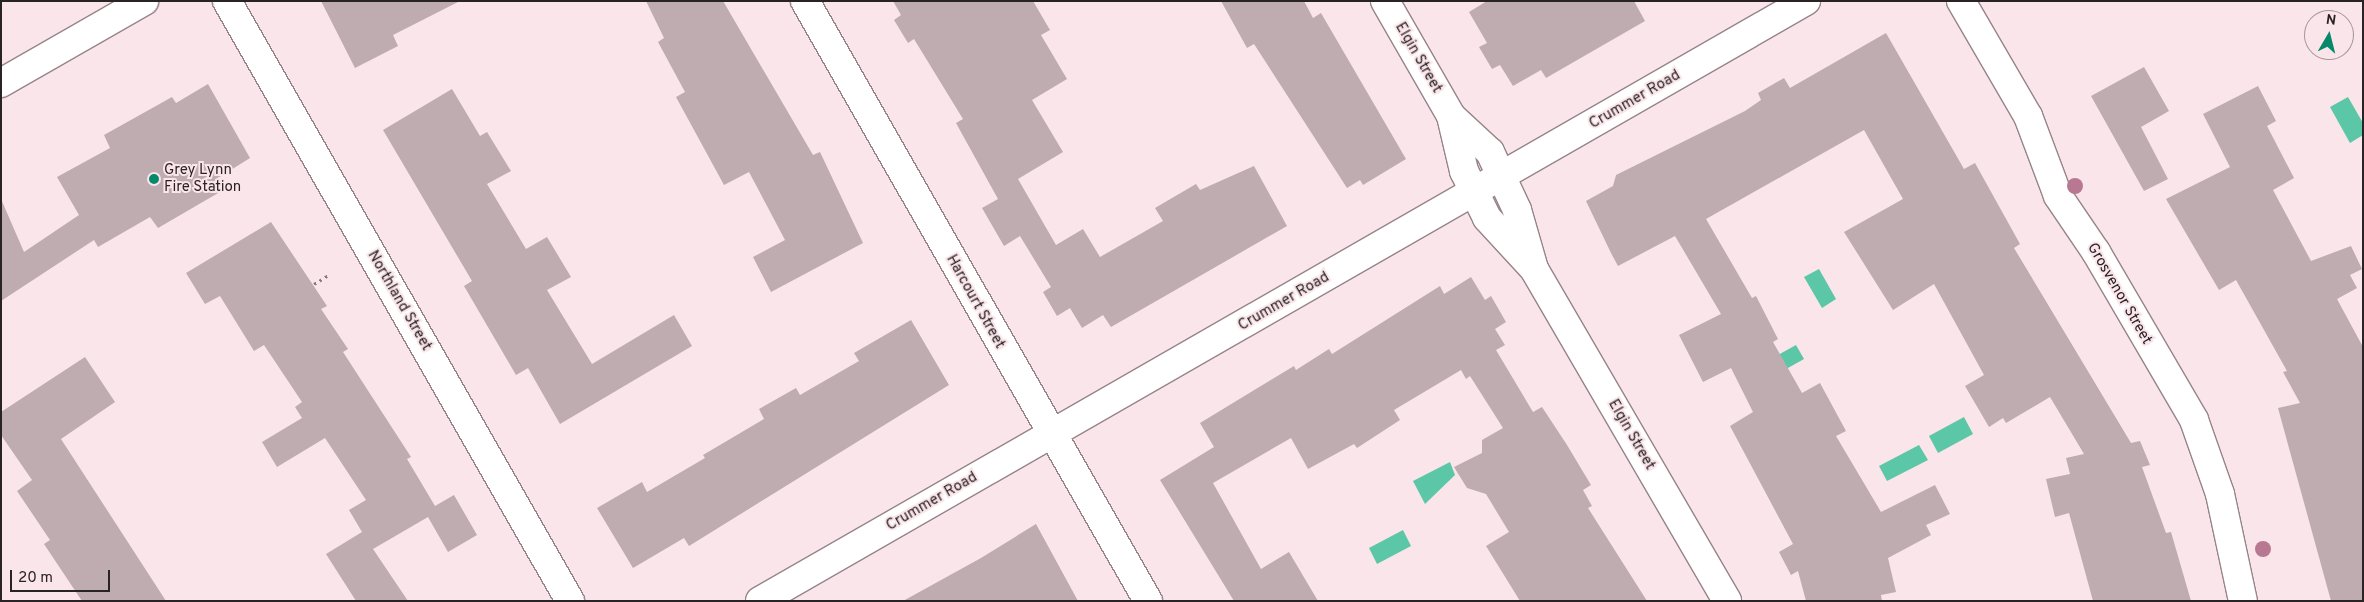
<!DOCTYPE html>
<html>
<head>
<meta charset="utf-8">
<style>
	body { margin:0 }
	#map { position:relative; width:2364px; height:602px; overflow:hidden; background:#f9e5ea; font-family:Overpass,sans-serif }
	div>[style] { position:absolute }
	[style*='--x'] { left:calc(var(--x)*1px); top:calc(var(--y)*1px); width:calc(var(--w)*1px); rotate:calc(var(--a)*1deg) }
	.water>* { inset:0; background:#5bc7a6 }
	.building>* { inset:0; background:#beacb0 }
	.path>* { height:3px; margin-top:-1.5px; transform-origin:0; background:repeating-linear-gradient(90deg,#897c7f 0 2.5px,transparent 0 6.5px) }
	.roads { filter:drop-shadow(1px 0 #968489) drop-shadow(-1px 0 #968489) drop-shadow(0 1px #968489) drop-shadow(0 -1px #968489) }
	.minor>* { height:28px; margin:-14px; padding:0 14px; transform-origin:14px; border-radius:14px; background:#fff }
	.tertiary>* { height:28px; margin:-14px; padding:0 14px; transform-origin:14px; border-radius:14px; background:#fff }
	.secondary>* { height:28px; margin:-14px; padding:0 14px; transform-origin:14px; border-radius:14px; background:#fff }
	.trees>* { width:16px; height:16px; margin:-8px; border-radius:50%; background:#b97891 }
	.dots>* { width:14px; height:14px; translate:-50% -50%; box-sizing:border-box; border:2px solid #f9e5ea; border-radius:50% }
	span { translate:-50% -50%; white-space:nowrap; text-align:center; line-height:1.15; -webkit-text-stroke:4px #f9e5ea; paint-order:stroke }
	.street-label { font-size:15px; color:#2a2325 }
	.poi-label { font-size:15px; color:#2a2325 }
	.left { translate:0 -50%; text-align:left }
	.frame { position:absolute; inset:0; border:2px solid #2a2325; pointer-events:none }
	.north { position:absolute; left:2304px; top:10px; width:50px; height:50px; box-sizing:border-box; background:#f9e5ea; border:1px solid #a6979b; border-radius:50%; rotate:8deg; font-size:14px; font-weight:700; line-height:20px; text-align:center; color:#2a2325 }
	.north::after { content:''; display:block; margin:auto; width:18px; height:22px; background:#06886b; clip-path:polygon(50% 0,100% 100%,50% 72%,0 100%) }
	.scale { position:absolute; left:10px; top:570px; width:100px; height:22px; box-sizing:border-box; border:2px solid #2a2325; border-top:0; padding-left:6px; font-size:15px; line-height:18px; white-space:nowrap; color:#2a2325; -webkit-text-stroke:4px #f9e5ea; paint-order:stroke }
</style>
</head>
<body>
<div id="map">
	<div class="water">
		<i style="clip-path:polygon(2348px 97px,2363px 123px,2363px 135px,2350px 143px,2330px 107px)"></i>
		<i style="clip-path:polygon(1819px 269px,1836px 299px,1822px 308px,1804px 277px)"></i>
		<i style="clip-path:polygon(1796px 345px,1804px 359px,1759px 384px,1751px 370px)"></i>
		<i style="clip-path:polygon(1964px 417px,1973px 434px,1938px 453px,1929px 436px)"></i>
		<i style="clip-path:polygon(1919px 445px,1928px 460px,1887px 481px,1879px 466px)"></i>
		<i style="clip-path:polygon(1450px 462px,1455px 475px,1425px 504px,1413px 481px)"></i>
		<i style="clip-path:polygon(1403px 530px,1411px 546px,1377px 564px,1369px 548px)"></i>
	</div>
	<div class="building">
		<i style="clip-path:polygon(321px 1px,460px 1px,393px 35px,398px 46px,355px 68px)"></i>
		<i style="clip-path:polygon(646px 1px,723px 1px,813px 155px,820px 152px,863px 243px,771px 292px,753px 257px,785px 240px,749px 172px,724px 185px,676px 97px,685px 92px,658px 42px,664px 38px)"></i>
		<i style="clip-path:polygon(893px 1px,1033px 1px,1050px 30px,1041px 35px,1067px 79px,1032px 100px,1063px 152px,1018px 179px,1056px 245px,1083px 229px,1100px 257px,1163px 221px,1155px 208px,1196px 184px,1200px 190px,1254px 166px,1287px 226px,1111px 327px,1103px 315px,1082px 328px,1070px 308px,1057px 316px,1043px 292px,1051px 287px,1020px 236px,1004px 246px,982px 208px,998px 199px,956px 123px,963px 119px,914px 39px,908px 43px,894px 20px,901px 15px)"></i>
		<i style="clip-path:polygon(1221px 1px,1304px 1px,1313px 18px,1321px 13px,1406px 159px,1363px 185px,1360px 180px,1347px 188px,1254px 44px,1247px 48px)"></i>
		<i style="clip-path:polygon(1487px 1px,1634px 1px,1645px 21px,1546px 78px,1541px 70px,1513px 86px,1500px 65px,1492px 69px,1479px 47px,1487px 43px,1469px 12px)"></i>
		<i style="clip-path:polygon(1886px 33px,1964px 169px,1975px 163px,2020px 244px,2014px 248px,2131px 443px,2140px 441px,2150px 465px,2142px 467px,2166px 533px,2171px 532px,2191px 601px,2093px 601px,2069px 513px,2055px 517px,2046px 479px,2070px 474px,2066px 458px,2084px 454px,2050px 397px,2006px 423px,2003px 418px,1989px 427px,1965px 386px,1984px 375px,1934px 284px,1893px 310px,1844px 232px,1903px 199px,1864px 130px,1706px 219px,1752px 298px,1756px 296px,1778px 339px,1773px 342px,1802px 393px,1820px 383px,1846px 431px,1836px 436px,1881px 512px,1935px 485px,1950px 514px,1926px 525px,1931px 535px,1888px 558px,1896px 592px,1881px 595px,1882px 601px,1806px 601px,1798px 571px,1791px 575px,1779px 552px,1793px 544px,1730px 426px,1753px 412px,1731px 368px,1703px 382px,1679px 335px,1721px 314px,1675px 236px,1618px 266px,1611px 253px,1586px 201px,1613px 186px,1616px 175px,1745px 111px,1761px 100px,1758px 93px,1784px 78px,1790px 88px)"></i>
		<i style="clip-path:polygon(2144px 67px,2169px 111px,2141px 127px,2168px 179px,2144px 191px,2091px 96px)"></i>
		<i style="clip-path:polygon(208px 84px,250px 158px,218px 178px,225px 189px,158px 228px,150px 217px,98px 247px,94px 240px,1px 301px,1px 199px,24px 252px,79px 215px,57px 177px,110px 148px,104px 135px,172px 97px,176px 103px)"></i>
		<i style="clip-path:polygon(2258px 86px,2276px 121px,2267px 126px,2294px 178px,2273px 190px,2311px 261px,2351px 246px,2362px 269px,2350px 275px,2357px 288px,2337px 299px,2363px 347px,2363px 601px,2331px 601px,2278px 408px,2300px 403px,2283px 372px,2287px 371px,2236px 280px,2219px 290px,2166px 199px,2230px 167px,2203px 114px)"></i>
		<i style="clip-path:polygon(452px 89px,480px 136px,487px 132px,511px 171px,487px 184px,526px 249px,547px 237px,571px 277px,547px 290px,592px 364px,674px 315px,692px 346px,560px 424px,528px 368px,516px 375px,464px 286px,472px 281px,383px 130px)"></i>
		<i style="clip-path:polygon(271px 222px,327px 306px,321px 309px,348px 349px,343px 352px,411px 457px,407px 459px,435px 506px,454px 495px,477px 535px,448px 552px,428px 517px,373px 549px,408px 601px,356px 601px,326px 554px,362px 532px,349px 510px,366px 500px,325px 438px,277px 467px,262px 442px,302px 418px,295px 407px,302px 402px,264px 345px,254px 351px,220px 296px,205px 304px,186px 273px)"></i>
		<i style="clip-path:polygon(1471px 277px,1485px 300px,1491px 296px,1506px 322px,1495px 329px,1505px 345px,1496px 350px,1533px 412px,1542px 407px,1567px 445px,1591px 485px,1583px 490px,1592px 506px,1588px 508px,1647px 601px,1520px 601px,1486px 546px,1509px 532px,1486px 494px,1467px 488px,1454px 467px,1482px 453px,1482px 440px,1503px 428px,1470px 376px,1466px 379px,1461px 370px,1394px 410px,1400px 420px,1357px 448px,1354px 444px,1308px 469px,1291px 438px,1213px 483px,1261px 569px,1289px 552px,1318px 601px,1234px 601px,1160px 480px,1214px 447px,1200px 423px,1294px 366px,1296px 370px,1329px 349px,1332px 354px,1440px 286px,1444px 294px)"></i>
		<i style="clip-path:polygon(911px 320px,949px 385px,689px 546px,684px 538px,633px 568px,597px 508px,642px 482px,647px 492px,705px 458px,703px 455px,764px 419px,759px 409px,796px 388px,800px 395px,859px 361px,854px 353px)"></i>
		<i style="clip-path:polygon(85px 357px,115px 402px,61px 439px,166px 601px,82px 601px,44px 544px,50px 540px,17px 491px,32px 480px,1px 435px,1px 412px)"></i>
		<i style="clip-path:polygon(1036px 524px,1078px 601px,903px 601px,981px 558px)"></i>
	</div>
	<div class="path">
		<i style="--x:314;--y:284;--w:19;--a:-32"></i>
	</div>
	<div class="roads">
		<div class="minor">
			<i style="--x:227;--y:1;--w:691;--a:60.24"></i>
			<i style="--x:805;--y:1;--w:691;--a:60.24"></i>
			<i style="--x:1385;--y:1;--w:133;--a:60.1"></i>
			<i style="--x:1451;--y:116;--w:57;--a:76.7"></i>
			<i style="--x:1464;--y:171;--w:52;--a:63.9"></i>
			<i style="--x:1487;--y:218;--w:69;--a:47.3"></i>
			<i style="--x:1961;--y:1;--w:133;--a:59.8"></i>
			<i style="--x:2028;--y:116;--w:85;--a:69.4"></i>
			<i style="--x:2058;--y:196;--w:68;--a:55.8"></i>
			<i style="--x:2096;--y:252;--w:194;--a:59.7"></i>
			<i style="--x:2194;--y:420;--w:78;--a:70.6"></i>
			<i style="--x:2220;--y:494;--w:109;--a:77.9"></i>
			<i style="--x:1451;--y:116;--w:53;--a:42.7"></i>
			<i style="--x:1490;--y:152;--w:64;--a:65"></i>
			<i style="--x:1517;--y:210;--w:61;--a:73.9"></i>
			<i style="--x:1534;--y:269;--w:384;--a:59.8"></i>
		</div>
		<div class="tertiary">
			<i style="--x:760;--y:601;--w:1206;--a:-29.84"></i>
		</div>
		<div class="secondary">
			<i style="--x:1;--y:83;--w:165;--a:-29.8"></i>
		</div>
	</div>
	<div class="trees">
		<i style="left:2075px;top:186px"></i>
		<i style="left:2263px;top:549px"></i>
	</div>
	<div class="dots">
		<i style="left:154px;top:179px;background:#06886b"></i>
	</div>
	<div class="street-label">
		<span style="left:1418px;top:58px;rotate:60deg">Elgin Street</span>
		<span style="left:1635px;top:100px;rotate:-30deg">Crummer Road</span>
		<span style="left:2119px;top:294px;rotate:60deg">Grosvenor Street</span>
		<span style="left:399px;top:301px;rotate:60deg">Northland Street</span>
		<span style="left:975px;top:302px;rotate:61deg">Harcourt Street</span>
		<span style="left:1284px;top:302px;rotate:-30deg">Crummer Road</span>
		<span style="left:1631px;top:435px;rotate:60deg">Elgin Street</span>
		<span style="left:932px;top:502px;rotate:-30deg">Crummer Road</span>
	</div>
	<div class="poi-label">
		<span class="left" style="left:164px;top:179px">Grey Lynn<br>Fire Station</span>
	</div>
	<div class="frame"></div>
	<div class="north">N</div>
	<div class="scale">20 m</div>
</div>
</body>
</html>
